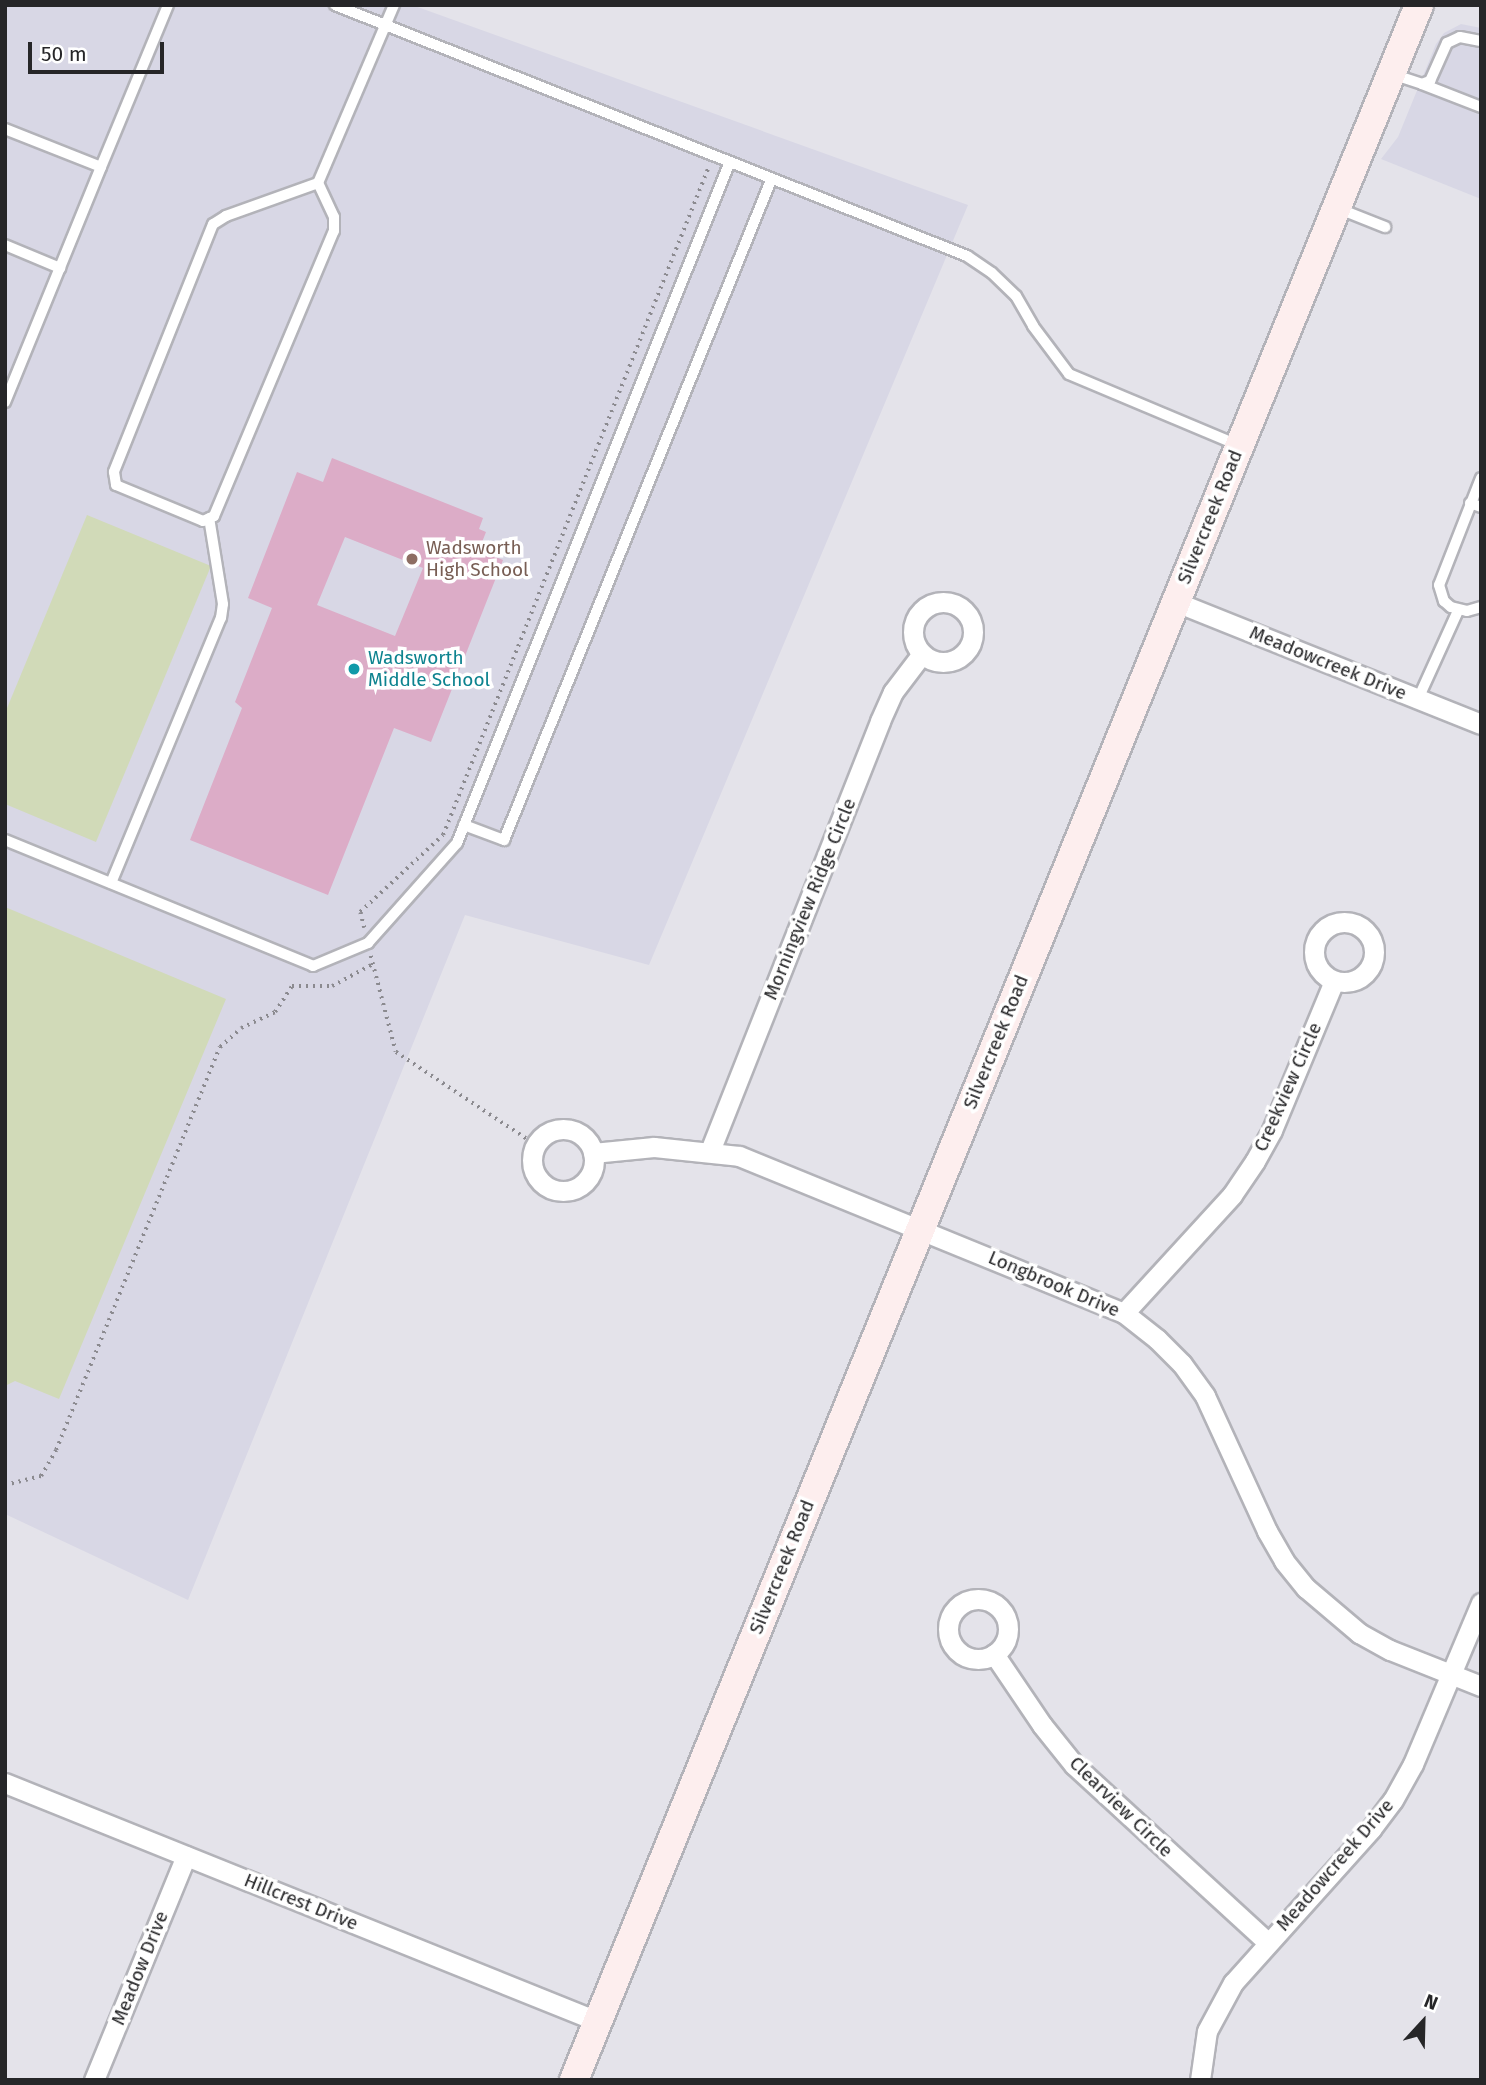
<!DOCTYPE html>
<html>
<head>
<meta charset="utf-8">
<style>
	body { margin:0 }
	#map { position:relative; width:1486px; height:2085px; overflow:hidden; background:#e4e3ea; font-family:"Fira Sans",sans-serif }
	div>[style] { position:absolute }
	[style*='--x'] { left:calc(var(--x)*1px); top:calc(var(--y)*1px); width:calc(var(--w)*1px); rotate:calc(var(--a)*1deg) }
	.built>* { inset:0; background:#d8d7e5 }
	.green>* { inset:0; background:#d1dab8 }
	.building>* { inset:0; background:#dcacc7 }
	.path>* { height:3.5px; margin-top:-1.75px; transform-origin:0; background:repeating-linear-gradient(90deg,#8b8a8f 0 2px,transparent 0 7px) }
	.roads { filter:drop-shadow(2px 0 #b3b3b9) drop-shadow(-2px 0 #b3b3b9) drop-shadow(0 2px #b3b3b9) drop-shadow(0 -2px #b3b3b9) }
	.lane>* { height:10px; margin:-5px; padding:0 5px; transform-origin:5px; border-radius:5px; background:#fff }
	.street>* { height:19px; margin:-9.5px; padding:0 9.5px; transform-origin:9.5px; border-radius:9.5px; background:#fff }
	.street>.ring { margin:-9.5px; padding:0; box-sizing:content-box; background:none; border:19px solid #fff; border-radius:50% }
	.secondary>* { height:28px; margin:-14px; padding:0 14px; transform-origin:14px; border-radius:14px; background:#fdeeee }
	.dots>* { width:19px; height:19px; translate:-50% -50%; box-sizing:border-box; border:4px solid #fff; border-radius:50% }
	span { translate:-50% -50%; white-space:nowrap; text-align:center; line-height:1.15; -webkit-text-stroke:7px #fff; paint-order:stroke }
	.street-label { font-size:19px; color:#262628 }
	.education-label { font-size:19px; color:#785e54 }
	.left { translate:0 -50%; text-align:left }
	.culture-label { font-size:19px; color:#0d838f }
	.frame { position:absolute; inset:0; border:7px solid #262628; pointer-events:none }
	.north { position:absolute; left:1388px; top:1987px; width:70px; height:70px; -webkit-text-stroke:5px #fff; paint-order:stroke; rotate:22deg; font-size:19px; font-weight:700; line-height:28px; text-align:center; color:#262628 }
	.north::after { content:''; display:block; margin:auto; width:24px; height:32px; background:#262628; clip-path:polygon(50% 0,100% 100%,50% 72%,0 100%) }
	.scale { position:absolute; left:28px; top:42px; width:136px; height:32px; box-sizing:border-box; border:4px solid #262628; border-top:0; padding-left:9px; font-size:21px; line-height:24px; white-space:nowrap; color:#262628; -webkit-text-stroke:5px #fff; paint-order:stroke }
</style>
</head>
<body>
<div id="map">
	<div class="built">
		<i style="clip-path:polygon(5px 5px,412px 5px,968px 205px,649px 965px,465px 915px,188px 1600px,5px 1514px)"></i>
		<i style="clip-path:polygon(1461px 24px,1481px 28px,1481px 199px,1381px 159px,1398px 137px,1436px 44px,1444px 33px)"></i>
	</div>
	<div class="green">
		<i style="clip-path:polygon(87px 515px,211px 566px,96px 842px,5px 804px,5px 713px)"></i>
		<i style="clip-path:polygon(5px 907px,226px 999px,59px 1399px,15px 1381px,5px 1386px)"></i>
	</div>
	<div class="building">
		<i style="clip-path:polygon(evenodd,332px 458px,483px 518px,479px 529px,486px 532px,479px 550px,503px 560px,431px 742px,394px 728px,328px 895px,190px 840px,242px 708px,235px 702px,272px 608px,248px 598px,297px 472px,323px 482px,332px 458px,345px 537px,423px 568px,395px 636px,317px 605px,345px 537px)"></i>
	</div>
	<div class="path">
		<i style="--x:364;--y:928;--w:16;--a:-104"></i>
		<i style="--x:360;--y:912;--w:113;--a:-42.9"></i>
		<i style="--x:443;--y:835;--w:720;--a:-68.32"></i>
		<i style="--x:371;--y:956;--w:99;--a:75.4"></i>
		<i style="--x:396;--y:1052;--w:168;--a:33.6"></i>
		<i style="--x:5;--y:1485;--w:37;--a:-14"></i>
		<i style="--x:41;--y:1476;--w:30;--a:-60"></i>
		<i style="--x:56;--y:1450;--w:435;--a:-67.9"></i>
		<i style="--x:220;--y:1047;--w:28;--a:-42"></i>
		<i style="--x:241;--y:1028;--w:38;--a:-25"></i>
		<i style="--x:275;--y:1012;--w:31;--a:-57"></i>
		<i style="--x:292;--y:986;--w:40;--a:0"></i>
		<i style="--x:332;--y:986;--w:47;--a:-28.2"></i>
	</div>
	<div class="roads">
		<div class="lane">
			<i style="--x:335;--y:5;--w:680;--a:21.66"></i>
			<i style="--x:967;--y:256;--w:30;--a:34"></i>
			<i style="--x:992;--y:273;--w:33;--a:44"></i>
			<i style="--x:1016;--y:296;--w:34;--a:60"></i>
			<i style="--x:1033;--y:326;--w:60;--a:53.1"></i>
			<i style="--x:1069;--y:374;--w:183;--a:22.8"></i>
			<i style="--x:1395;--y:75;--w:28;--a:18"></i>
			<i style="--x:1422;--y:84;--w:9;--a:-21"></i>
			<i style="--x:1430;--y:81;--w:42;--a:-65.9"></i>
			<i style="--x:1447;--y:43;--w:14;--a:-25"></i>
			<i style="--x:1460;--y:37;--w:21;--a:11"></i>
			<i style="--x:1422;--y:84;--w:63;--a:21.3"></i>
			<i style="--x:5;--y:129;--w:103;--a:21.6"></i>
			<i style="--x:101;--y:167;--w:254;--a:112.2"></i>
			<i style="--x:101;--y:167;--w:175;--a:-67.5"></i>
			<i style="--x:318;--y:183;--w:98;--a:160.3"></i>
			<i style="--x:226;--y:216;--w:15;--a:148"></i>
			<i style="--x:213;--y:224;--w:267;--a:111.8"></i>
			<i style="--x:114;--y:472;--w:13;--a:81"></i>
			<i style="--x:116;--y:485;--w:94;--a:22.5"></i>
			<i style="--x:203;--y:521;--w:12;--a:-24"></i>
			<i style="--x:214;--y:516;--w:309;--a:-67.2"></i>
			<i style="--x:334;--y:231;--w:14;--a:-90"></i>
			<i style="--x:334;--y:217;--w:38;--a:-115"></i>
			<i style="--x:318;--y:183;--w:194;--a:-66.9"></i>
			<i style="--x:1337;--y:208;--w:52;--a:21.6"></i>
			<i style="--x:5;--y:245;--w:60;--a:22.7"></i>
			<i style="--x:1481;--y:478;--w:115;--a:111.4"></i>
			<i style="--x:1439;--y:585;--w:17;--a:73"></i>
			<i style="--x:1444;--y:601;--w:9;--a:41"></i>
			<i style="--x:1451;--y:607;--w:16;--a:14"></i>
			<i style="--x:1467;--y:611;--w:15;--a:-16"></i>
			<i style="--x:1470;--y:503;--w:12;--a:20"></i>
			<i style="--x:1418;--y:699;--w:97;--a:-65.6"></i>
			<i style="--x:464;--y:825;--w:43;--a:20.6"></i>
			<i style="--x:504;--y:840;--w:712;--a:-67.97"></i>
			<i style="--x:5;--y:840;--w:333;--a:22.2"></i>
			<i style="--x:313;--y:966;--w:60;--a:-22.7"></i>
			<i style="--x:368;--y:943;--w:134;--a:-48.3"></i>
			<i style="--x:457;--y:843;--w:731;--a:-68.17"></i>
			<i style="--x:111;--y:883;--w:287;--a:-67.5"></i>
			<i style="--x:221;--y:618;--w:14;--a:-82"></i>
			<i style="--x:223;--y:604;--w:87;--a:-99.2"></i>
		</div>
		<div class="street">
			<i class="ring" style="left:913px;top:602px;width:41px;height:41px"></i>
			<i style="--x:1176;--y:602;--w:328;--a:21.8"></i>
			<i class="ring" style="left:1314px;top:922px;width:41px;height:41px"></i>
			<i class="ring" style="left:532px;top:1129px;width:43px;height:43px"></i>
			<i style="--x:710;--y:1151;--w:462;--a:-68.4"></i>
			<i style="--x:880;--y:721;--w:32;--a:-66"></i>
			<i style="--x:893;--y:692;--w:48;--a:-52.7"></i>
			<i style="--x:593;--y:1153;--w:61;--a:-5.6"></i>
			<i style="--x:654;--y:1147;--w:85;--a:6"></i>
			<i style="--x:739;--y:1156;--w:416;--a:22.2"></i>
			<i style="--x:1124;--y:1313;--w:42;--a:38.2"></i>
			<i style="--x:1157;--y:1339;--w:35;--a:45"></i>
			<i style="--x:1182;--y:1364;--w:39;--a:54"></i>
			<i style="--x:1205;--y:1396;--w:149;--a:65.3"></i>
			<i style="--x:1267;--y:1531;--w:34;--a:60"></i>
			<i style="--x:1284;--y:1561;--w:35;--a:51"></i>
			<i style="--x:1306;--y:1588;--w:70;--a:40.3"></i>
			<i style="--x:1359;--y:1633;--w:35;--a:29"></i>
			<i style="--x:1390;--y:1650;--w:98;--a:21.6"></i>
			<i style="--x:1124;--y:1313;--w:160;--a:-47.5"></i>
			<i style="--x:1232;--y:1195;--w:41;--a:-55.9"></i>
			<i style="--x:1255;--y:1161;--w:35;--a:-61"></i>
			<i style="--x:1272;--y:1130;--w:161;--a:-67.4"></i>
			<i class="ring" style="left:948px;top:1599px;width:41px;height:41px"></i>
			<i style="--x:994;--y:1654;--w:86;--a:55.9"></i>
			<i style="--x:1042;--y:1725;--w:51;--a:51.3"></i>
			<i style="--x:1074;--y:1765;--w:263;--a:42.5"></i>
			<i style="--x:5;--y:1783;--w:638;--a:21.9"></i>
			<i style="--x:94;--y:2080;--w:242;--a:-67.7"></i>
			<i style="--x:1200;--y:2080;--w:49;--a:-81.9"></i>
			<i style="--x:1207;--y:2031;--w:55;--a:-61.6"></i>
			<i style="--x:1233;--y:1983;--w:207;--a:-48.1"></i>
			<i style="--x:1371;--y:1829;--w:36;--a:-53"></i>
			<i style="--x:1393;--y:1800;--w:41;--a:-60.9"></i>
			<i style="--x:1413;--y:1764;--w:175;--a:-67.1"></i>
		</div>
		<div class="secondary">
			<i style="--x:574;--y:2080;--w:2240;--a:-67.84"></i>
		</div>
	</div>
	<div class="dots">
		<i style="left:412px;top:559px;background:#8d6e63"></i>
		<i style="left:354px;top:669px;background:#0f9aa8"></i>
	</div>
	<div class="street-label">
		<span style="left:1210px;top:517px;rotate:-68deg">Silvercreek Road</span>
		<span style="left:1328px;top:663px;rotate:22deg">Meadowcreek Drive</span>
		<span style="left:810px;top:899px;rotate:-68deg">Morningview Ridge Circle</span>
		<span style="left:996px;top:1042px;rotate:-68deg">Silvercreek Road</span>
		<span style="left:1288px;top:1087px;rotate:-66deg">Creekview Circle</span>
		<span style="left:1054px;top:1284px;rotate:23deg">Longbrook Drive</span>
		<span style="left:782px;top:1567px;rotate:-68deg">Silvercreek Road</span>
		<span style="left:1121px;top:1807px;rotate:44deg">Clearview Circle</span>
		<span style="left:1335px;top:1865px;rotate:-49deg">Meadowcreek Drive</span>
		<span style="left:301px;top:1902px;rotate:22deg">Hillcrest Drive</span>
		<span style="left:140px;top:1968px;rotate:-68deg">Meadow Drive</span>
	</div>
	<div class="education-label">
		<span class="left" style="left:426px;top:559px">Wadsworth<br>High School</span>
	</div>
	<div class="culture-label">
		<span class="left" style="left:368px;top:669px">Wadsworth<br>Middle School</span>
	</div>
	<div class="frame"></div>
	<div class="north">N</div>
	<div class="scale">50 m</div>
</div>
</body>
</html>
